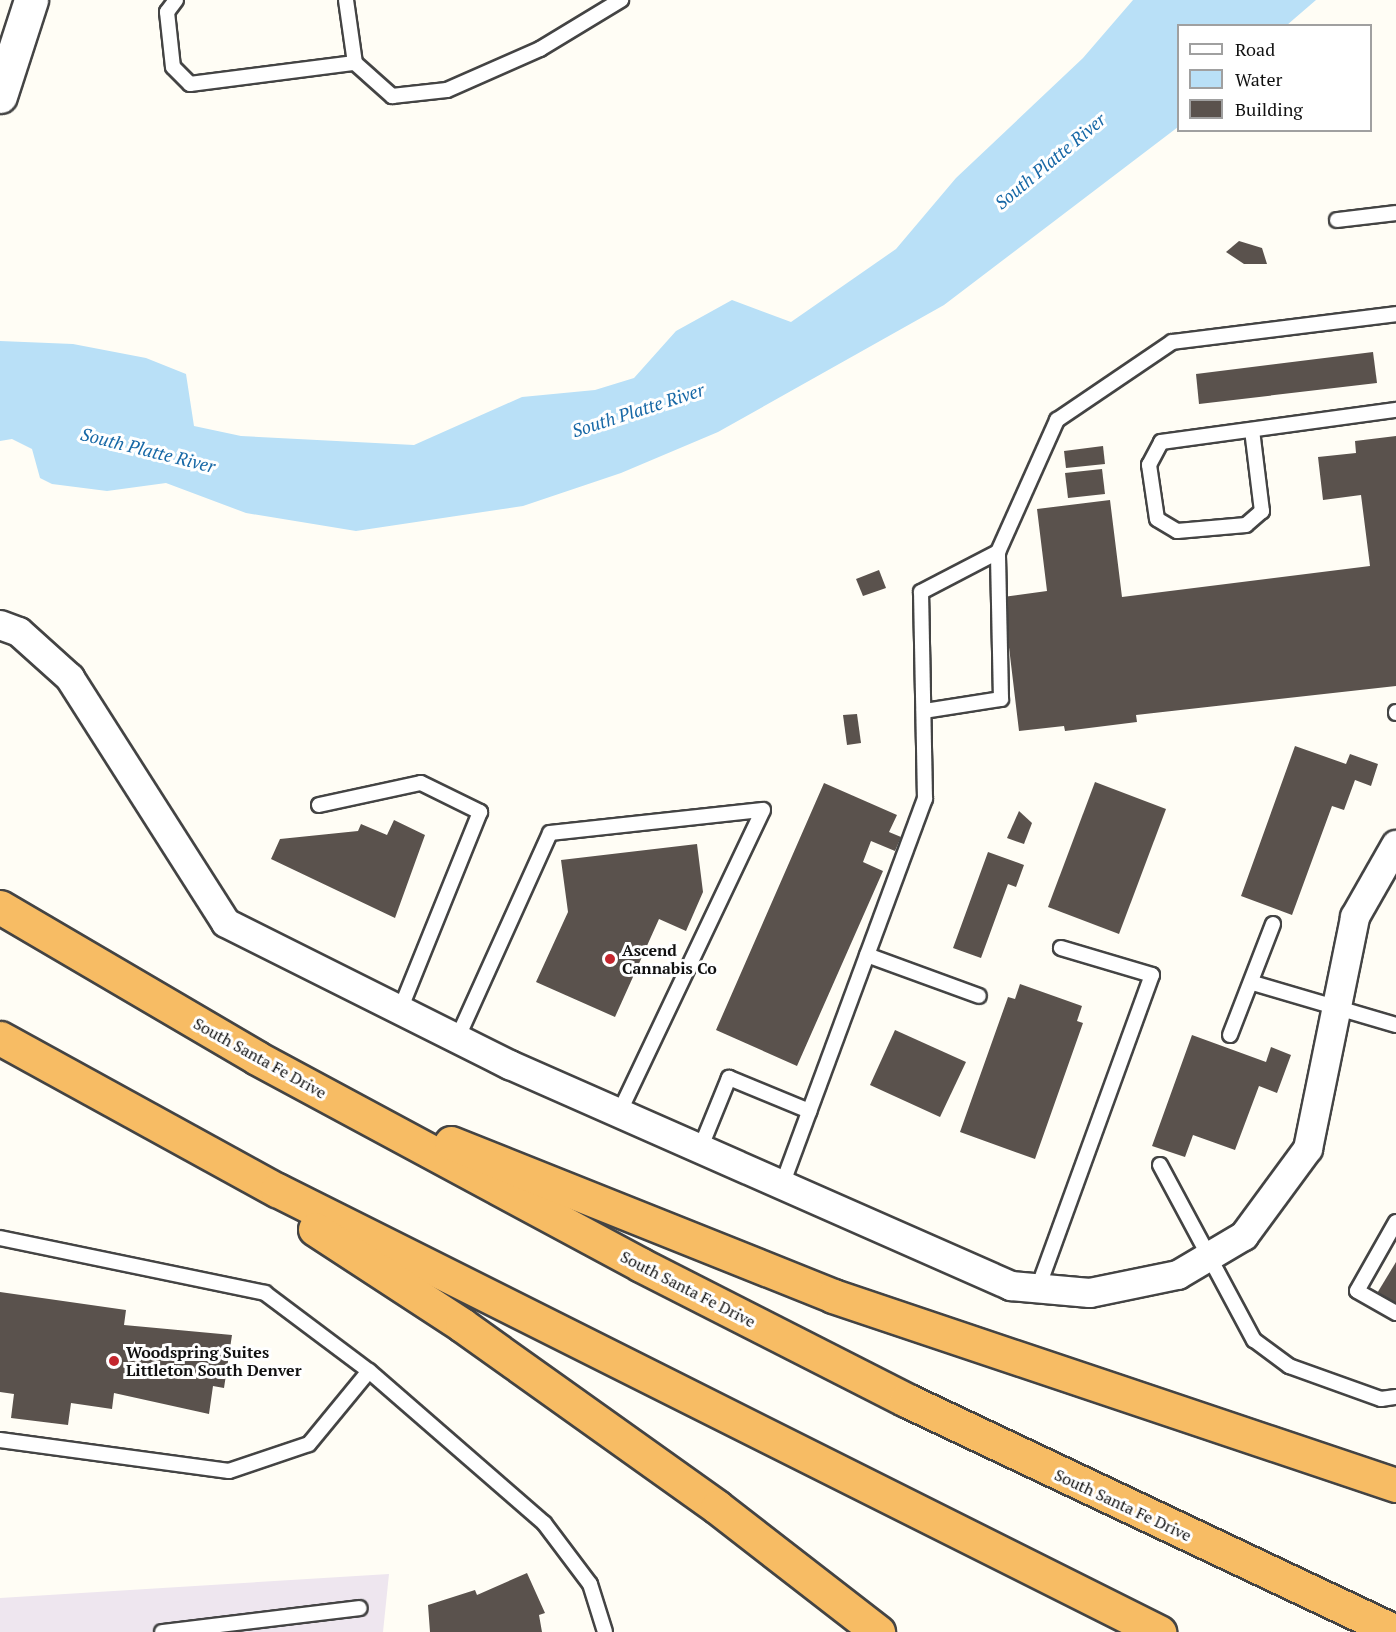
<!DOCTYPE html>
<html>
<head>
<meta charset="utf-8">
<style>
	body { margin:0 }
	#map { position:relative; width:1396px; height:1632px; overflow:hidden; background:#fffdf5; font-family:"PT Serif",serif }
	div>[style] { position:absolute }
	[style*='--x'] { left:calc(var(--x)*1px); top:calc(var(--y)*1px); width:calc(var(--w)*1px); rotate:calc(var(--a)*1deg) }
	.industrial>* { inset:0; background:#eee6ef }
	.water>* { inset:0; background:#b9e0f7 }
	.building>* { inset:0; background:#5a524d }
	.roads { filter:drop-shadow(2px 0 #444) drop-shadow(-2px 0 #444) drop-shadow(0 2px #444) drop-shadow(0 -2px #444) }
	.service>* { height:14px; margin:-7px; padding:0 7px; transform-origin:7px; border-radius:7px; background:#fff }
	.minor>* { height:28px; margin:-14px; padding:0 14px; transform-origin:14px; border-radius:14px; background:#fff }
	.tertiary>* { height:33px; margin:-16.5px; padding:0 16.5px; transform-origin:16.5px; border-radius:16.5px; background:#fff }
	.trunk>* { height:33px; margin:-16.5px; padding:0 16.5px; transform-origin:16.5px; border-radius:16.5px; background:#f7bc64 }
	.dots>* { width:16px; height:16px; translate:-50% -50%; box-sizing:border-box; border:3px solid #fff; border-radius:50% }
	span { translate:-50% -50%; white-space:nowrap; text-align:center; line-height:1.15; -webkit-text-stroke:6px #fff; paint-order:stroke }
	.poi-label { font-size:16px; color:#111; font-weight:700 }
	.left { translate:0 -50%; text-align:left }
	.street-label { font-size:16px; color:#111 }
	.water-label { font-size:18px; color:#1768a6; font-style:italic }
	.legend { position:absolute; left:1177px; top:24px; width:195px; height:108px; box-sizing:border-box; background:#fff; border:2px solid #a0a0a0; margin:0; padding:8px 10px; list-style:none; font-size:18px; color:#111 }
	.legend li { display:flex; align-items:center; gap:12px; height:30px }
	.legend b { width:30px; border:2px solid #a0a0a0 }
</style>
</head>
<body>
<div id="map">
	<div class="industrial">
		<i style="clip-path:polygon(389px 1574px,383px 1632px,0 1632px,0 1598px)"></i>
	</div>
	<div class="water">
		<i style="clip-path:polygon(1133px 0,1316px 0,1287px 25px,1178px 26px,1178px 127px,944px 305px,718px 432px,621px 473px,523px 506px,356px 531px,246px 513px,166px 483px,107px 491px,52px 484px,40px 478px,32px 449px,12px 439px,0 441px,0 341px,73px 344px,146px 358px,186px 374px,194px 426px,241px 436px,414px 445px,522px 397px,595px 390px,634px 378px,676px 331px,732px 300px,791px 322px,896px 249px,956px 178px,1083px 58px)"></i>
	</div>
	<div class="building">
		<i style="clip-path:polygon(1239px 241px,1262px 248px,1267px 264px,1244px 264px,1226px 252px)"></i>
		<i style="clip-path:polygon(1373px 352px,1377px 383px,1199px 404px,1196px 374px)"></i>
		<i style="clip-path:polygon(1396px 436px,1396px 686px,1136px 715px,1137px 722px,1065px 731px,1064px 726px,1019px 731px,1003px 597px,1047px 591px,1037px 509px,1110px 500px,1122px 597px,1370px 566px,1361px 495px,1323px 500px,1318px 457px,1356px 453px,1355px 441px)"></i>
		<i style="clip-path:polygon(1103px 446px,1105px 464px,1066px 468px,1064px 451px)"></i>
		<i style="clip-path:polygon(1102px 469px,1105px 494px,1068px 498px,1065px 473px)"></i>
		<i style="clip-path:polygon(879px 570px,886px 588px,863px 596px,856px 579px)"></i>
		<i style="clip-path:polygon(857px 714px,861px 743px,847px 745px,843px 715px)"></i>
		<i style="clip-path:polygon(1295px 746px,1346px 764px,1350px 754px,1378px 764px,1371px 786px,1355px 780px,1344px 810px,1332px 806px,1292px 915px,1241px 896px)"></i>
		<i style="clip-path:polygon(1095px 782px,1166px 809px,1119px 934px,1048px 907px)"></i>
		<i style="clip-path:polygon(824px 783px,897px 815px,889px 832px,901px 837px,895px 851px,871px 841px,863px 862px,883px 871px,797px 1066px,716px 1030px)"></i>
		<i style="clip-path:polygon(1019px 811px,1032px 823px,1024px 844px,1007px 838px)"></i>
		<i style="clip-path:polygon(394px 820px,425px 835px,395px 918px,271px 859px,280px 839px,358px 831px,361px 824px,387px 835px)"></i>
		<i style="clip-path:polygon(697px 844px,703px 892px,686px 931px,659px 919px,615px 1017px,536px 982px,568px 912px,561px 860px)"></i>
		<i style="clip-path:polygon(988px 852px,1024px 865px,1016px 887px,1008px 884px,981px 958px,953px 948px)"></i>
		<i style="clip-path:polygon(1020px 984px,1082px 1006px,1077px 1021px,1083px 1023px,1035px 1159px,960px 1132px,1008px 997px,1015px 999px)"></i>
		<i style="clip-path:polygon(895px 1030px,966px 1062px,940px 1117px,870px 1085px)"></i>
		<i style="clip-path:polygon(1192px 1035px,1266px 1062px,1271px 1047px,1291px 1055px,1277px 1093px,1259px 1086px,1235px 1150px,1193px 1135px,1185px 1157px,1152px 1146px)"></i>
		<i style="clip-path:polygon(1396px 1262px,1396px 1307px,1376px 1295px)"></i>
		<i style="clip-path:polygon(0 1292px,126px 1310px,124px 1325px,232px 1335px,224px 1388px,213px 1386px,209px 1414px,114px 1393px,112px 1409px,71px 1403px,68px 1425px,11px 1418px,14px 1394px,0 1392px)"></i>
		<i style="clip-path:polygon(527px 1573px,545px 1613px,539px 1615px,542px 1632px,430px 1632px,428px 1605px,475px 1590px,477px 1595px)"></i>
	</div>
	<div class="roads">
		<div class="service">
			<i style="--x:176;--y:0;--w:15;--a:127"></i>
			<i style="--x:167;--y:12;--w:55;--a:83.8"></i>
			<i style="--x:173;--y:67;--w:24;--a:45"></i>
			<i style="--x:190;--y:84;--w:166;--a:-7.3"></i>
			<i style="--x:346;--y:0;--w:64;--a:81.9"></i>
			<i style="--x:355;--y:63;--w:50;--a:41.7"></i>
			<i style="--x:392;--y:96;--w:55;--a:-6.2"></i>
			<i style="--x:447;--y:90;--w:102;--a:-23.8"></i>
			<i style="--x:540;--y:49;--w:95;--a:-31.2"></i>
			<i style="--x:1337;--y:220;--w:59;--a:-6.8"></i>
			<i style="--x:1252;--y:430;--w:82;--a:83"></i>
			<i style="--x:1262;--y:511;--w:21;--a:139"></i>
			<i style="--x:1246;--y:525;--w:69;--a:175"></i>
			<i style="--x:1177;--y:531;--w:23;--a:-149"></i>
			<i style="--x:1157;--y:519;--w:55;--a:-98.4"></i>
			<i style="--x:1149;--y:465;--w:26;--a:-62"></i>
			<i style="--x:1161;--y:442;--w:237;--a:-7.8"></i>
			<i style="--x:924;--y:711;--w:78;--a:-8.9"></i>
			<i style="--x:1001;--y:699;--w:147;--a:-91.2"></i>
			<i style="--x:1396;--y:712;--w:1;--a:90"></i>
			<i style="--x:319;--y:805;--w:104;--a:-12.2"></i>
			<i style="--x:421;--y:783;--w:66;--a:26.2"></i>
			<i style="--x:480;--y:812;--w:214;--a:112"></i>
			<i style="--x:867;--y:955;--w:119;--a:20.1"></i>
			<i style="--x:1253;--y:983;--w:149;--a:16.4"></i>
			<i style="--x:1230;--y:1035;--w:119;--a:-68.8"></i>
			<i style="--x:457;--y:1039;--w:226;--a:-65.7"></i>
			<i style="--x:550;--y:833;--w:214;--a:-6.2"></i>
			<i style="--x:763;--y:810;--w:335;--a:115.4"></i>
			<i style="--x:700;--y:1149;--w:77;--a:-67.8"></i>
			<i style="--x:729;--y:1078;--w:87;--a:22.4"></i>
			<i style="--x:1160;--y:1165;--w:199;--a:61.8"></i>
			<i style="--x:1254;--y:1340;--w:44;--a:36.6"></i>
			<i style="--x:1289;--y:1366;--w:98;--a:19.7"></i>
			<i style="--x:1381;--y:1399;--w:15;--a:-8"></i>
			<i style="--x:782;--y:1185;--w:412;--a:-69.7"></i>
			<i style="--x:925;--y:799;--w:207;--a:-91.1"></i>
			<i style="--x:921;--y:592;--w:87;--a:-27.5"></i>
			<i style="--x:998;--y:552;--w:145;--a:-65.9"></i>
			<i style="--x:1057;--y:420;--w:139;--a:-34.1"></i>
			<i style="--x:1172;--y:342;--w:226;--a:-7.1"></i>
			<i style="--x:1396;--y:1222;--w:79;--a:119.5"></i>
			<i style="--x:1357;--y:1291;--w:45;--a:29.4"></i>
			<i style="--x:0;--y:1238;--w:271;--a:11.7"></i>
			<i style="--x:265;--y:1293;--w:130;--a:36.9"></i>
			<i style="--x:369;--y:1371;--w:232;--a:41"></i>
			<i style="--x:544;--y:1523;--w:76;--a:53"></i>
			<i style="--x:590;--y:1584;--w:50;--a:72.6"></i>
			<i style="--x:1038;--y:1288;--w:333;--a:-70"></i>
			<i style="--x:1152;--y:975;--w:95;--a:-163.5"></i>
			<i style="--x:0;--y:1440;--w:231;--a:7.7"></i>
			<i style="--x:229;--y:1471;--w:84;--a:-18.6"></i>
			<i style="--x:309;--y:1444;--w:94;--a:-50.6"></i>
			<i style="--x:162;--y:1632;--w:199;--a:-6.9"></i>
		</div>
		<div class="minor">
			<i style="--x:0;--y:625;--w:20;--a:20"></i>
			<i style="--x:19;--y:632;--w:69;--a:42"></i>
			<i style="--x:70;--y:678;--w:290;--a:57.5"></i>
			<i style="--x:226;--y:923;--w:318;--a:26.6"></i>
			<i style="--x:510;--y:1065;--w:548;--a:23.8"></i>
			<i style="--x:1011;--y:1286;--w:79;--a:5.1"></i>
			<i style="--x:1090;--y:1293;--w:90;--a:-11.6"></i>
			<i style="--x:1178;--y:1275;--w:77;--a:-30.6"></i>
			<i style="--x:1244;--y:1236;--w:108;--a:-53.7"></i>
			<i style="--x:1308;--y:1149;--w:237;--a:-78.5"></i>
			<i style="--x:1355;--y:917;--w:83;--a:-60.3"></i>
		</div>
		<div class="tertiary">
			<i style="--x:0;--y:96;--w:101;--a:-72.1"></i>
		</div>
		<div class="trunk">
			<i style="--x:0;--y:907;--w:298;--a:30.4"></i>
			<i style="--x:257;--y:1058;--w:436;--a:28.3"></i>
			<i style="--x:641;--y:1265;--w:297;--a:27"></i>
			<i style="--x:906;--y:1400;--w:542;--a:25.34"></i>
			<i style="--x:0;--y:1038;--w:316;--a:28.8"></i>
			<i style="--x:277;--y:1190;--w:987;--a:26.62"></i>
			<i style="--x:451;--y:1143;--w:412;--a:21.8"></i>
			<i style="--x:833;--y:1296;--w:594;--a:18.56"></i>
			<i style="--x:315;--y:1229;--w:176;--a:33.1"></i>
			<i style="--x:462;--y:1325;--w:313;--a:35.5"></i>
			<i style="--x:717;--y:1507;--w:204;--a:37.8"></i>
		</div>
	</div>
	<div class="dots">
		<i style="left:610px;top:959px;background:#c4262e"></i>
		<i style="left:114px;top:1361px;background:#c4262e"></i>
	</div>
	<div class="poi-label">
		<span class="left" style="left:622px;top:959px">Ascend<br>Cannabis Co</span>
		<span class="left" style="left:126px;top:1361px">Woodspring Suites<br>Littleton South Denver</span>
	</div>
	<div class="street-label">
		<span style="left:260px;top:1058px;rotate:29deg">South Santa Fe Drive</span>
		<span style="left:688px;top:1289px;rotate:27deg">South Santa Fe Drive</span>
		<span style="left:1123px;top:1505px;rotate:25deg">South Santa Fe Drive</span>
	</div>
	<div class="water-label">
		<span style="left:1050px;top:161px;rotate:-40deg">South Platte River</span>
		<span style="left:638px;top:410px;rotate:-18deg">South Platte River</span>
		<span style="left:148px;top:450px;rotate:14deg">South Platte River</span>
	</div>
	<ul class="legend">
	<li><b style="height:8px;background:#fff"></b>Road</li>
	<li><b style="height:16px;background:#b9e0f7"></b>Water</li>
	<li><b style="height:16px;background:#5a524d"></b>Building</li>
	</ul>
</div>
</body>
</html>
